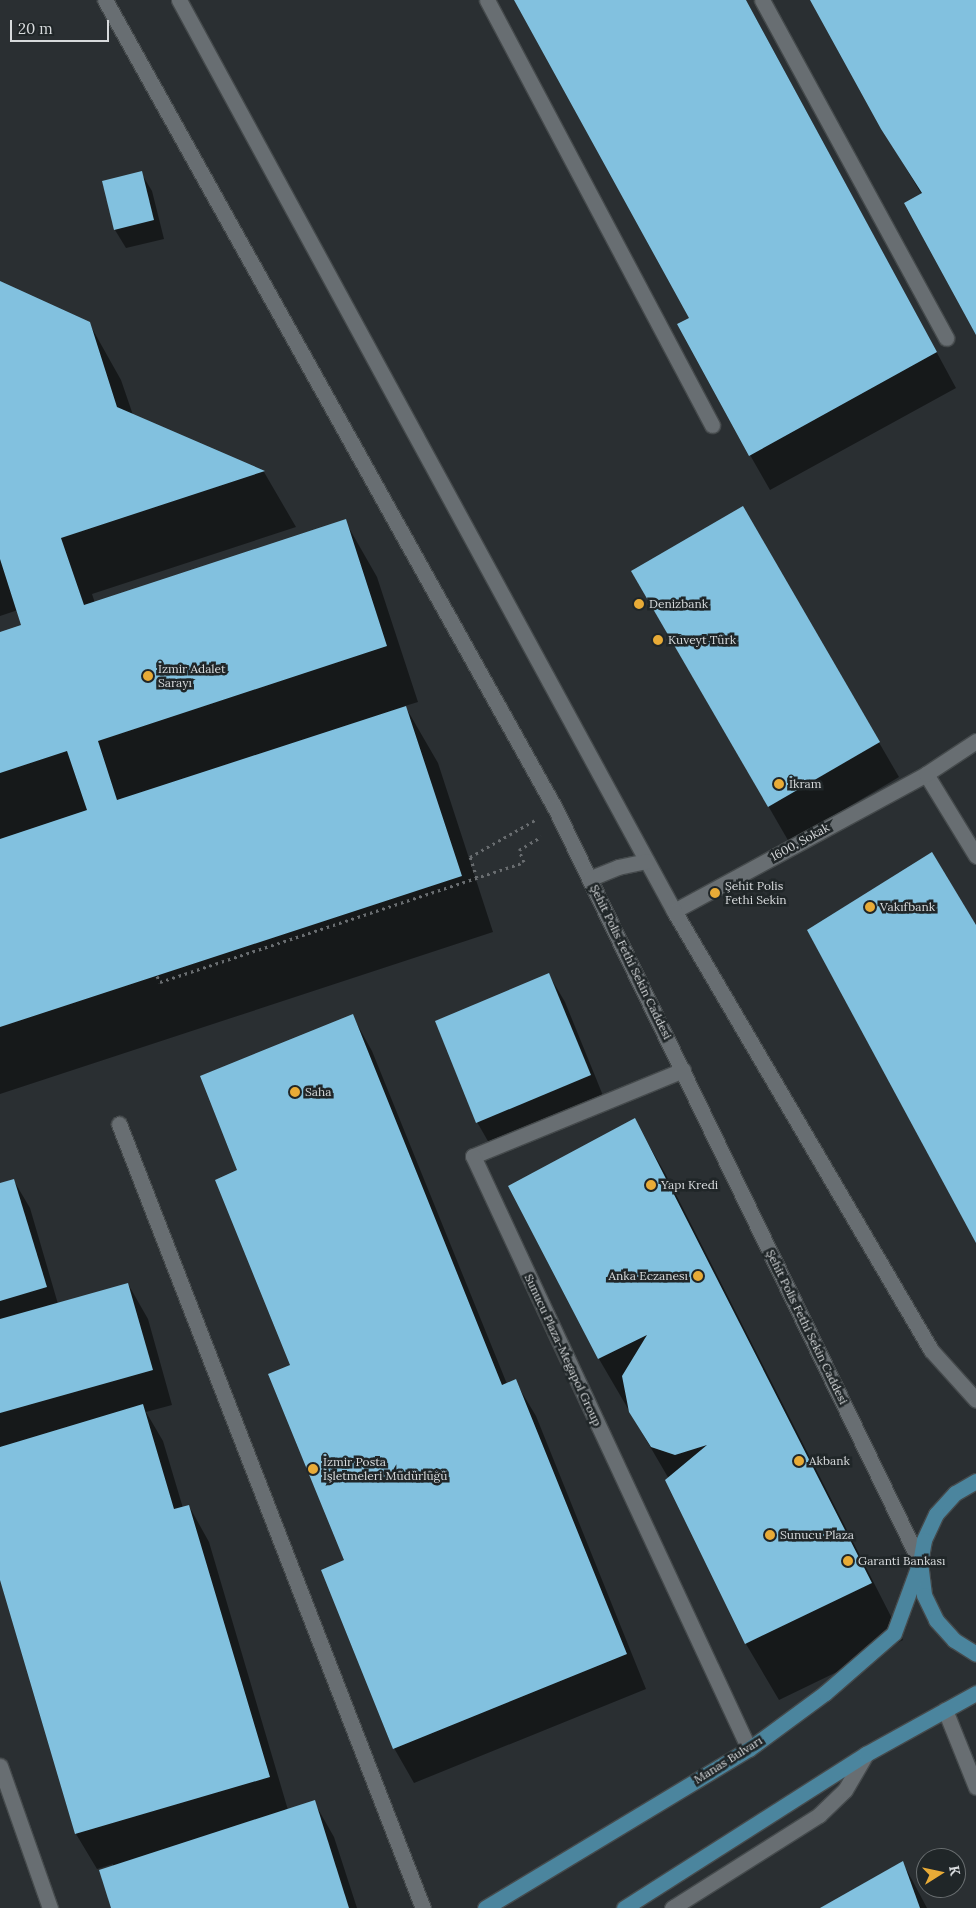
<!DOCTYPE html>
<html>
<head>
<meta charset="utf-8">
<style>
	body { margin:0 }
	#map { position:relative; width:976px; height:1908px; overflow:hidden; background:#2a2f32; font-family:Lora,serif }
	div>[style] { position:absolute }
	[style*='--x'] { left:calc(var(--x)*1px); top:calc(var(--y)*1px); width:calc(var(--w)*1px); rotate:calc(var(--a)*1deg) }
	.shadow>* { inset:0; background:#0007 }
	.building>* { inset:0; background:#82c1df }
	.path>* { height:3px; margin-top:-1.5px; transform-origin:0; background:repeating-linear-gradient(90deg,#696d70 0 2.5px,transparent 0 6.5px) }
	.roads { filter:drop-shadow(1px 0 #454a4c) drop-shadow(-1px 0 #454a4c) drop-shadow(0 1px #454a4c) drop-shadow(0 -1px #454a4c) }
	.service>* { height:15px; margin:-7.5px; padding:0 7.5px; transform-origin:7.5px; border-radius:7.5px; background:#686e72 }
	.minor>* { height:15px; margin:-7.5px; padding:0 7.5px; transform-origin:7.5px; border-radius:7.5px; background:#686e72 }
	.secondary>* { height:15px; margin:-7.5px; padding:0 7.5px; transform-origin:7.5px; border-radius:7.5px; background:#686e72 }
	.primary>* { height:15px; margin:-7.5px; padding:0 7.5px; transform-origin:7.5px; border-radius:7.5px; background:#4b859e }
	.dots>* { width:14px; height:14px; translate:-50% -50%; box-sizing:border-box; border:2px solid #202628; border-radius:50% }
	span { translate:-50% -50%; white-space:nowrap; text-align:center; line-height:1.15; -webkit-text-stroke:5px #202628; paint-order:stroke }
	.poi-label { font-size:12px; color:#d7dadc }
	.left { translate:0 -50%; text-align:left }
	.right { translate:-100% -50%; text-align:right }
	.street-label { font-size:12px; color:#d7dadc }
	.north { position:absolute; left:916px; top:1848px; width:50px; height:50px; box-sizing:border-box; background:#202628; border:1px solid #696e70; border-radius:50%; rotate:80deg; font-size:14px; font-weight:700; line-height:20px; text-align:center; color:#d7dadc }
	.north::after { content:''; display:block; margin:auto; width:18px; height:22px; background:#e8ab37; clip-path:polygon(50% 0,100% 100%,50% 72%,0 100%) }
	.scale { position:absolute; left:10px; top:20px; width:99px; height:22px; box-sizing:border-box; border:2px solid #d7dadc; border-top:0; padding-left:6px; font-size:15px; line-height:18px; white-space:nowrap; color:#d7dadc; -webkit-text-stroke:4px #202628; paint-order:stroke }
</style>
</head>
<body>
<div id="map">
	<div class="shadow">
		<i style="clip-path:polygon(516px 0,746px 0,956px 388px,770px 490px,750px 455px,691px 318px)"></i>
		<i style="clip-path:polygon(811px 0,976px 0,976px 332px,922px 195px,882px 128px)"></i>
		<i style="clip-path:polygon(141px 173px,152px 191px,164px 239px,126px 248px,115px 230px)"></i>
		<i style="clip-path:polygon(0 282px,89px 323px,121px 380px,133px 415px,264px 472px,296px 527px,92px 594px,95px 603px,345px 521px,377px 577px,418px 702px,405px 706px,438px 763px,493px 932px,0 1094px,0 634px,23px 626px,18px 610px,0 616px)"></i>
		<i style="clip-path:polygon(743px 508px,899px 777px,789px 842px,633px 572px)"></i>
		<i style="clip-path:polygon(549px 975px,565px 1002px,606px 1103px,493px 1150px,477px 1122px,436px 1021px)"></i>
		<i style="clip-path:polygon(352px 1015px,372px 1051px,507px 1384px,515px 1381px,536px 1416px,646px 1689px,414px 1783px,394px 1748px,345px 1561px,239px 1171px)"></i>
		<i style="clip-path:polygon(634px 1119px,666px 1175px,903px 1640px,779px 1700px,746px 1644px,667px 1480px,669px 1479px,599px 1359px,510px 1187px)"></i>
		<i style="clip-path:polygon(14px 1181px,30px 1208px,58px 1304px,128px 1284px,148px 1319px,172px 1405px,146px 1412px,163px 1441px,183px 1508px,189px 1506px,209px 1542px,288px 1810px,314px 1802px,334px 1837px,357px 1908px,113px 1908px,113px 1864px,97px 1869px,76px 1834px,0 1576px,0 1185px)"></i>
		<i style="clip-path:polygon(903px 1863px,927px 1908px,823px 1908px)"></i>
	</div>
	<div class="building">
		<i style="clip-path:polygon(514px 0,746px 0,937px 352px,749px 456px,677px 324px,689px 318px)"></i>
		<i style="clip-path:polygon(810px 0,976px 0,976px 335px,904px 203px,922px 193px,881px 129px)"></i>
		<i style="clip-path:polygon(142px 171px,154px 220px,114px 230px,102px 181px)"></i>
		<i style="clip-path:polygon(0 281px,90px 322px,117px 407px,265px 471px,61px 538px,84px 605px,346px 519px,387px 646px,98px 741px,117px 800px,406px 706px,462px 876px,0 1027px,0 839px,87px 810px,67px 751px,0 773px,0 632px,21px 625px,0 559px)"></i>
		<i style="clip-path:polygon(743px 506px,880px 742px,768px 807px,631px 571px)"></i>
		<i style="clip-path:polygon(932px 852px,976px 925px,976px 1243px,807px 930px)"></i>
		<i style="clip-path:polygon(549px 973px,591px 1075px,476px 1123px,435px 1021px)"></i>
		<i style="clip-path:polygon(353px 1014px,502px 1385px,516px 1379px,627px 1654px,393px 1749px,321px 1570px,344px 1560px,268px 1374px,290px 1365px,215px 1180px,237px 1170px,200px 1076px)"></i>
		<i style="clip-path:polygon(635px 1118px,872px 1583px,745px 1644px,665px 1480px,707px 1445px,675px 1455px,651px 1447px,629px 1412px,622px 1376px,647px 1335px,598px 1359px,508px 1186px)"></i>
		<i style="clip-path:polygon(14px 1179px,47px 1287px,0 1301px,0 1183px)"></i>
		<i style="clip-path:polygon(128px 1283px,153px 1370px,0 1413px,0 1319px)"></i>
		<i style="clip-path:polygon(143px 1404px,174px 1509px,189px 1505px,270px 1777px,75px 1834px,0 1580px,0 1447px)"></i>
		<i style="clip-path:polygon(315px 1800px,349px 1908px,111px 1908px,99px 1870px)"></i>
		<i style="clip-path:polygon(903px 1861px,920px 1908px,820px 1908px)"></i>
	</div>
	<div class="path">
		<i style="--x:477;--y:878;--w:22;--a:-108"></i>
		<i style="--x:470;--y:857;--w:75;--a:-29.6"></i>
		<i style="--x:157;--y:976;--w:7;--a:63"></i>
		<i style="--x:160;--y:982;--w:383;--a:-18.2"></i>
		<i style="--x:524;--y:862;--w:13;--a:-113"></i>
		<i style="--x:519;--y:850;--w:26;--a:-31"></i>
	</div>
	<div class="roads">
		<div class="service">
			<i style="--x:487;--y:0;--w:481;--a:62.1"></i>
			<i style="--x:762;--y:0;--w:385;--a:61.4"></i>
			<i style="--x:683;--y:1070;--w:227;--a:157.7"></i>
			<i style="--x:473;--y:1156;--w:654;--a:65.04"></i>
			<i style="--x:119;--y:1124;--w:841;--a:68.81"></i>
			<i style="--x:672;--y:1908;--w:174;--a:-32.3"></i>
			<i style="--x:819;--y:1815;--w:36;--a:-44"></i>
			<i style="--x:845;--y:1790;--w:42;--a:-59.7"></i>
		</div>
		<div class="minor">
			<i style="--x:926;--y:774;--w:96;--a:58.6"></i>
			<i style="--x:674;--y:911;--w:287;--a:-28.5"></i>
			<i style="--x:926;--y:774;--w:60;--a:-33.4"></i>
			<i style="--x:945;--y:1710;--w:83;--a:68.1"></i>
			<i style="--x:0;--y:1766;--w:151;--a:70.6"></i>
			<i style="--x:674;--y:1907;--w:1;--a:90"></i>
		</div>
		<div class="secondary">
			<i style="--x:105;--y:0;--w:925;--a:60.89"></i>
			<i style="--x:555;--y:808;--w:838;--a:64.17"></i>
			<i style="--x:179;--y:0;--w:1037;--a:61.48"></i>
			<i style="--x:674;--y:911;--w:509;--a:59.65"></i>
			<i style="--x:931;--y:1350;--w:67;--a:48"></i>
			<i style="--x:591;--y:878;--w:29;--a:-22"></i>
			<i style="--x:618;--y:867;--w:29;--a:-12"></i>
		</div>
		<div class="primary">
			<i style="--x:976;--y:1481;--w:24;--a:150"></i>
			<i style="--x:955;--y:1493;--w:28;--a:132"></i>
			<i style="--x:936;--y:1514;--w:29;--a:115"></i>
			<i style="--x:924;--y:1540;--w:22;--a:100"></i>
			<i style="--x:920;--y:1562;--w:33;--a:83"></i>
			<i style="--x:924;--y:1595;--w:28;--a:64"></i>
			<i style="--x:936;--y:1620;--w:27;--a:48"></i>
			<i style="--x:954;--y:1640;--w:26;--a:32"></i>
			<i style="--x:485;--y:1908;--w:308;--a:-31.1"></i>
			<i style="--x:749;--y:1749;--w:94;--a:-36.4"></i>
			<i style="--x:825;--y:1693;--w:91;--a:-41"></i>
			<i style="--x:894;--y:1633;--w:76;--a:-69.9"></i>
			<i style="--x:624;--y:1908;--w:287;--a:-32.5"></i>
			<i style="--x:866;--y:1754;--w:126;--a:-29"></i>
		</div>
	</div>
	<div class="dots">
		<i style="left:639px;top:604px;background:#e8ab37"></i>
		<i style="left:658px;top:640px;background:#e8ab37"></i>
		<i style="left:148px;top:676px;background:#e8ab37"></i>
		<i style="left:779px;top:784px;background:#e8ab37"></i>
		<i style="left:715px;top:893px;background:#e8ab37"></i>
		<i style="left:870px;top:907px;background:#e8ab37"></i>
		<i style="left:295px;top:1092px;background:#e8ab37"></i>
		<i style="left:651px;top:1185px;background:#e8ab37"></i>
		<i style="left:698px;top:1276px;background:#e8ab37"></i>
		<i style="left:799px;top:1461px;background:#e8ab37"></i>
		<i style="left:313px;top:1469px;background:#e8ab37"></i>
		<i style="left:770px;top:1535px;background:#e8ab37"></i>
		<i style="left:848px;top:1561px;background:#e8ab37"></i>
	</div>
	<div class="poi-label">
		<span class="left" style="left:649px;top:604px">Denizbank</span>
		<span class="left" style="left:668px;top:640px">Kuveyt Türk</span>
		<span class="left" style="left:158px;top:676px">İzmir Adalet<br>Sarayı</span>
		<span class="left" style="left:789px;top:784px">İkram</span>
		<span class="left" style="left:725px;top:893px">Şehit Polis<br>Fethi Sekin</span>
		<span class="left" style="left:880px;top:907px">Vakıfbank</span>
		<span class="left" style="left:305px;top:1092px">Saha</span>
		<span class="left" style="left:661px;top:1185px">Yapı Kredi</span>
		<span class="right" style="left:688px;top:1276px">Anka Eczanesı</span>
		<span class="left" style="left:809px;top:1461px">Akbank</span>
		<span class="left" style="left:323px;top:1469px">İzmir Posta<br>İşletmeleri Müdürlüğü</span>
		<span class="left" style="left:780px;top:1535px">Sunucu Plaza</span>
		<span class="left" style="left:858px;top:1561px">Garanti Bankası</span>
	</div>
	<div class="street-label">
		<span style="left:800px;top:842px;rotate:-29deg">1600. Sokak</span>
		<span style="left:631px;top:962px;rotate:64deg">Şehit Polis Fethi Sekin Caddesi</span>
		<span style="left:807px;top:1327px;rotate:64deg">Şehit Polis Fethi Sekin Caddesi</span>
		<span style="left:563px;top:1350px;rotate:65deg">Sunucu Plaza-Megapol Group</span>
		<span style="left:728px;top:1760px;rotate:-32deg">Manas Bulvarı</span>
	</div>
	<div class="north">K</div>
	<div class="scale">20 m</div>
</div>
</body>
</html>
